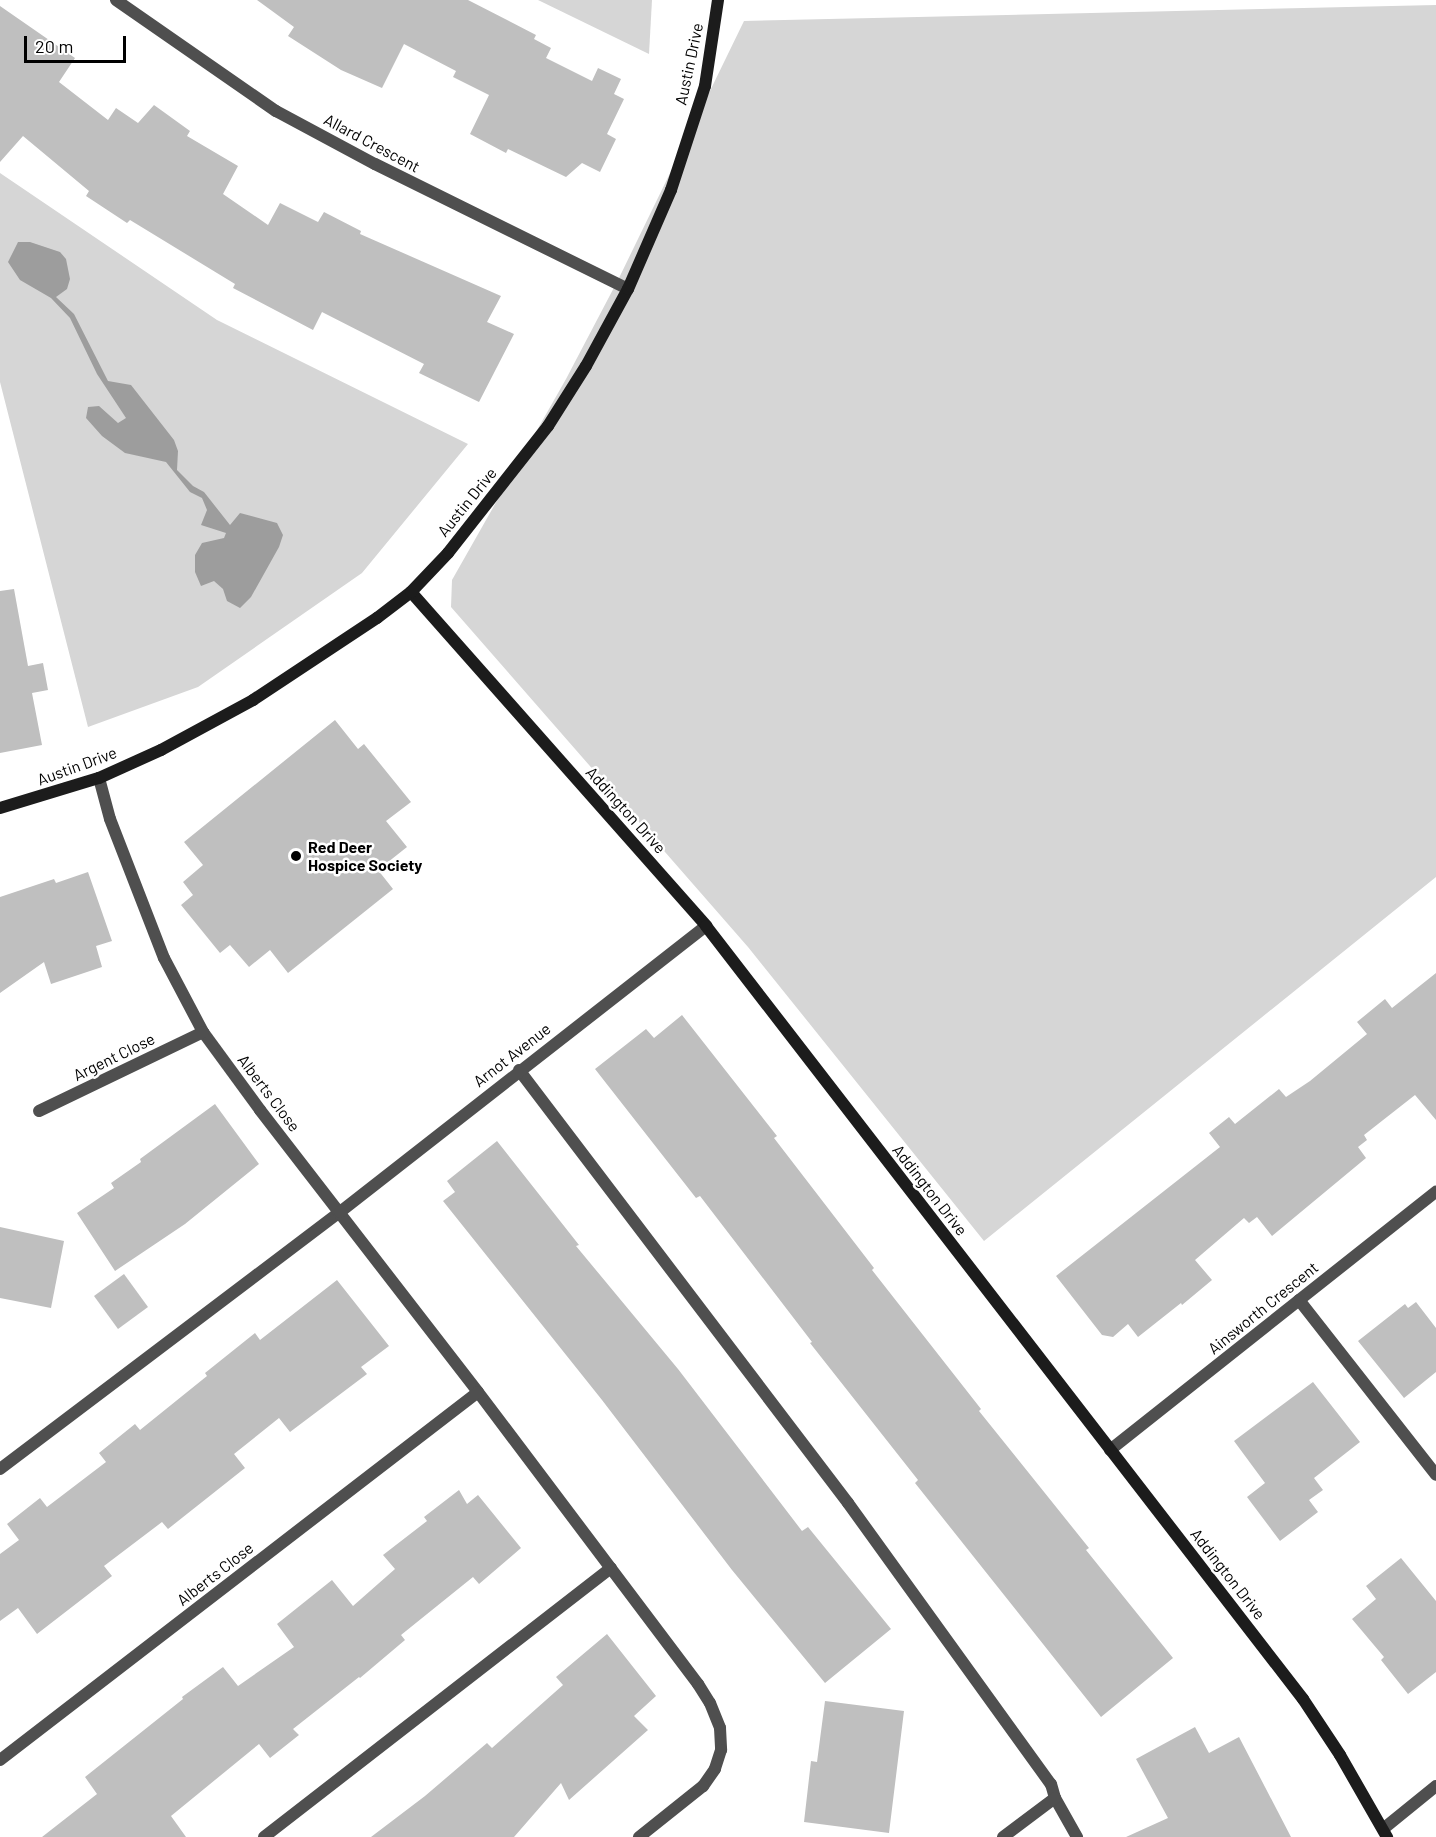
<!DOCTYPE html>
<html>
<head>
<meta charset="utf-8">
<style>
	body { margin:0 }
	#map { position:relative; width:1436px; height:1837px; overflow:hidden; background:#fff; font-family:Barlow,sans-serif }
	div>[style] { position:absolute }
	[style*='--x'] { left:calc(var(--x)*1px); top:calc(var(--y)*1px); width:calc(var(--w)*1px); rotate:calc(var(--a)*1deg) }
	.green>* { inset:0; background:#d6d6d6 }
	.water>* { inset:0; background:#9d9d9d }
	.building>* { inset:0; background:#bfbfbf }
	.lane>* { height:12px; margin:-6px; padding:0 6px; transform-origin:6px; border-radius:6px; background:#4f4f4f }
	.street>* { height:12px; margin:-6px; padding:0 6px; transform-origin:6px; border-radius:6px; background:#4f4f4f }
	.secondary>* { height:12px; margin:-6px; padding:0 6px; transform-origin:6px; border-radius:6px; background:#1c1c1c }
	.dots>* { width:16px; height:16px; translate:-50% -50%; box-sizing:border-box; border:3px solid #fff; border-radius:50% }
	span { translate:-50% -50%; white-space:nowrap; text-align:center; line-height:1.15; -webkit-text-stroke:5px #fff; paint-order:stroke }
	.street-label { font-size:16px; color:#000 }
	.poi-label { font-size:16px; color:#000; font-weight:700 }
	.left { translate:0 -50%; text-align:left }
	.scale { position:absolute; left:24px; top:36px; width:102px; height:27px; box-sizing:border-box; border:3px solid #000; border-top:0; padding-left:8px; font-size:18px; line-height:21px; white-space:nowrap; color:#000; -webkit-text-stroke:4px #fff; paint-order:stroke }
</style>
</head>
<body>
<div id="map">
	<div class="green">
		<i style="clip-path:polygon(538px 0,652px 0,649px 54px)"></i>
		<i style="clip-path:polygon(1436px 5px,1436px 877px,984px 1241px,748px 947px,451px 607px,452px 580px,566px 379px,619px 278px,744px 21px)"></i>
		<i style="clip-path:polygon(0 173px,217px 320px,468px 444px,362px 573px,198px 687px,88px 727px,0 382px)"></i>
	</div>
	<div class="water">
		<i style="clip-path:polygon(18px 242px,30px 242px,60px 252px,66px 259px,70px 279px,67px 289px,56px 297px,74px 314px,108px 381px,131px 385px,174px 440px,178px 451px,177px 470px,193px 486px,204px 492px,230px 525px,240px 513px,277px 523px,283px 535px,279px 547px,251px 597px,240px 608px,227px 601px,223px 589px,214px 581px,201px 586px,195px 572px,195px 555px,202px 543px,224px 538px,226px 533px,201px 525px,207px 510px,202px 498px,190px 492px,166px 462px,125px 453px,102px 436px,86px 418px,88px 407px,99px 406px,118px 423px,126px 418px,97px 374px,70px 318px,51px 298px,20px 280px,8px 262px)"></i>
	</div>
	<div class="building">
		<i style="clip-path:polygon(257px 0,468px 0,536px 35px,534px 39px,551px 48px,546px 58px,592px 81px,598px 68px,621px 79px,614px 94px,624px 99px,607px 134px,616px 139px,600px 172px,582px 163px,566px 177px,508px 149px,506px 153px,470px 134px,489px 95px,453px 77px,456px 71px,404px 44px,382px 88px,341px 70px,288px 36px,294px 27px)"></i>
		<i style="clip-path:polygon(0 6px,75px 58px,59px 82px,108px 120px,116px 108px,138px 123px,154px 105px,190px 131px,187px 136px,238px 166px,223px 194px,268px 225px,280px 203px,318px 222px,324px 212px,361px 231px,360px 234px,501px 296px,487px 322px,514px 334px,479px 402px,419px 373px,424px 364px,322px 312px,313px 330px,233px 288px,235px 284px,130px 220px,127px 223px,86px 196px,89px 191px,23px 136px,0 162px)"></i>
		<i style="clip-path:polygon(14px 589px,28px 666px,43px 663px,48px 690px,32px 693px,42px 745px,0 753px,0 591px)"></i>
		<i style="clip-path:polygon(335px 720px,358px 749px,364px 744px,411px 802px,386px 821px,407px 847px,378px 870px,393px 889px,288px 973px,270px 950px,249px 967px,230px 945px,220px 953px,181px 905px,193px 895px,183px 882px,203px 865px,184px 842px)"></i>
		<i style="clip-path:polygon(88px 872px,112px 941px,96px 946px,102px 967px,51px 984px,44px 962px,0 993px,0 897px,54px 879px,56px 883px)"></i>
		<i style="clip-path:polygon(1436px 973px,1436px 1120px,1415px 1095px,1364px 1135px,1367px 1140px,1358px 1147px,1366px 1158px,1272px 1236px,1257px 1217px,1249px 1223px,1244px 1218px,1195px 1260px,1212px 1280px,1182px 1305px,1181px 1303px,1138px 1337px,1128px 1324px,1113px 1337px,1102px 1335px,1056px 1276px,1220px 1147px,1209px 1133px,1229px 1117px,1235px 1124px,1279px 1089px,1286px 1097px,1310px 1081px,1367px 1034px,1357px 1022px,1385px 999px,1392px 1008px)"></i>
		<i style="clip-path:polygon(682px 1015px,777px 1136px,774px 1138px,874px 1268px,872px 1270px,981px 1409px,979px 1411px,1089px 1548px,1086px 1550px,1173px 1658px,1101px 1717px,915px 1483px,918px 1480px,810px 1343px,812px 1342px,700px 1196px,696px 1198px,595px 1069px,646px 1029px,654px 1038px)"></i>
		<i style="clip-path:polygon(215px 1104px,259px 1164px,185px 1224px,115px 1271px,77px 1213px,114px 1188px,111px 1183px,141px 1162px,140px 1159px)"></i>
		<i style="clip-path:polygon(497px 1141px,579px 1245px,576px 1246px,678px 1369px,802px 1531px,808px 1527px,891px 1629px,825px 1683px,732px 1570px,602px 1400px,443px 1201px,455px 1192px,447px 1181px)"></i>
		<i style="clip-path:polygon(0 1227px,64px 1241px,51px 1308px,0 1298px)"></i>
		<i style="clip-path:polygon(124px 1274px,148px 1307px,118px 1329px,94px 1296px)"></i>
		<i style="clip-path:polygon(337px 1280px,389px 1346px,361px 1367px,367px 1374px,290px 1432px,279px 1418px,234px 1454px,245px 1468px,168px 1529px,162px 1522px,104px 1566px,112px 1576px,37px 1634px,18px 1608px,0 1621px,0 1554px,19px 1540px,7px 1524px,40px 1498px,47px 1507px,106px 1462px,99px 1453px,135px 1424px,140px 1430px,207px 1376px,205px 1373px,255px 1333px,260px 1340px)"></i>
		<i style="clip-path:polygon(1416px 1302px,1436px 1328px,1436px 1372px,1404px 1398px,1358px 1341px,1405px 1304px,1408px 1308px)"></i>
		<i style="clip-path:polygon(1313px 1382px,1360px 1442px,1314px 1478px,1323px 1490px,1309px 1500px,1318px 1512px,1280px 1541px,1247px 1497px,1265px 1483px,1234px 1441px)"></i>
		<i style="clip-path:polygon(459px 1490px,467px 1504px,478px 1495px,521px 1548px,479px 1584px,473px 1577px,401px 1635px,405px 1640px,360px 1678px,359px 1677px,293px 1729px,299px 1735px,270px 1758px,259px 1744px,171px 1816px,186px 1837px,42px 1837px,97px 1794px,85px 1777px,183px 1699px,182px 1697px,223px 1667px,238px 1686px,294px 1647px,277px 1624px,332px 1580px,353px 1606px,395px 1569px,383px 1555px,427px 1521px,424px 1517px)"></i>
		<i style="clip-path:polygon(1401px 1558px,1436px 1601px,1436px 1672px,1408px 1694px,1381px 1660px,1384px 1657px,1352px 1619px,1376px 1599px,1366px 1586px)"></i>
		<i style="clip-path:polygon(607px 1634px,656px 1696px,634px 1716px,648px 1730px,569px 1800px,561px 1783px,514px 1837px,371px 1837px,425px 1796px,487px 1743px,492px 1748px,563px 1685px,556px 1677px)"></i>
		<i style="clip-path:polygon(825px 1701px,904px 1711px,889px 1833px,804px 1822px,811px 1761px,817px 1762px)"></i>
		<i style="clip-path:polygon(1195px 1727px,1209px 1753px,1239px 1737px,1291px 1837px,1126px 1837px,1168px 1818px,1136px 1759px)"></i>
	</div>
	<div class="lane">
		<i style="--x:519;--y:1070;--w:544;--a:52.77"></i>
		<i style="--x:848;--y:1503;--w:347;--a:54.2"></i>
		<i style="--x:1051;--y:1784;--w:15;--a:74"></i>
		<i style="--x:1055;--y:1798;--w:45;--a:60.6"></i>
		<i style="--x:1299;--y:1300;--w:222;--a:51.9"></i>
		<i style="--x:0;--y:1469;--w:426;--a:-37.1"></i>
		<i style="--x:264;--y:1837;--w:439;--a:-37.8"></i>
		<i style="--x:1003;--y:1837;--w:65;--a:-36.9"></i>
	</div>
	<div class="street">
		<i style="--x:116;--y:0;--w:195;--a:34.8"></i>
		<i style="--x:276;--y:111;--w:112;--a:28.2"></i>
		<i style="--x:375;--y:164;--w:282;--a:26.3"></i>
		<i style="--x:99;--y:778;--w:42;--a:75"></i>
		<i style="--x:110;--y:819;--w:149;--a:68.8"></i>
		<i style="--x:164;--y:958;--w:84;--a:62.2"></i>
		<i style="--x:203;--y:1032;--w:97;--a:53.8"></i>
		<i style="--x:260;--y:1110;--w:356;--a:52.3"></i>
		<i style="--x:478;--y:1392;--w:366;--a:53"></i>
		<i style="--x:698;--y:1684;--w:22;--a:58"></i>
		<i style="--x:710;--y:1703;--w:27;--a:68"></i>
		<i style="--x:720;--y:1728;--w:22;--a:87"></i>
		<i style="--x:721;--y:1750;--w:20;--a:108"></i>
		<i style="--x:715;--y:1769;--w:21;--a:125"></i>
		<i style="--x:703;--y:1786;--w:82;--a:141.4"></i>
		<i style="--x:39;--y:1111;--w:182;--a:-25.7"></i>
		<i style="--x:340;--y:1212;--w:464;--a:-38"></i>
		<i style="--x:1110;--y:1450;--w:416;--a:-38.4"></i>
		<i style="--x:0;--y:1760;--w:603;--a:-37.59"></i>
		<i style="--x:1383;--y:1829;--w:68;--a:-39.1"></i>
	</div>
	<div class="secondary">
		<i style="--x:411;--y:592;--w:446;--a:48.5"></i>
		<i style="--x:706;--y:926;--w:977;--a:52.32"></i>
		<i style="--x:1303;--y:1699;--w:67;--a:56.5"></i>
		<i style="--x:1340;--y:1755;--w:95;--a:60.2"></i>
		<i style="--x:0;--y:808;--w:103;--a:-16.9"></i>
		<i style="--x:99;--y:778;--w:68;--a:-24.3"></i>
		<i style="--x:161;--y:750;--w:105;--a:-28.5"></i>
		<i style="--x:253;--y:700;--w:149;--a:-33.5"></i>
		<i style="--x:377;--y:618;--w:43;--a:-37.4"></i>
		<i style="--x:411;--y:592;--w:54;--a:-46.5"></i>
		<i style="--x:448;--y:553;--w:162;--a:-51.8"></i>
		<i style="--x:548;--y:426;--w:71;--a:-57.7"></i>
		<i style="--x:586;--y:366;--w:88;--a:-61.4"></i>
		<i style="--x:628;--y:289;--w:108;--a:-66.5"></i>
		<i style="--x:671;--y:190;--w:109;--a:-71.9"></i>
		<i style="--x:705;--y:86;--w:87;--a:-81.4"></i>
	</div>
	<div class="dots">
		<i style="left:296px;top:856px;background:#000"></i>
	</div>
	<div class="street-label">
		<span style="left:689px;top:64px;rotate:-78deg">Austin Drive</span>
		<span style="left:372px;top:143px;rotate:28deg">Allard Crescent</span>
		<span style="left:467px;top:502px;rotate:-51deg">Austin Drive</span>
		<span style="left:77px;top:766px;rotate:-20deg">Austin Drive</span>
		<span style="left:626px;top:810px;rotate:48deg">Addington Drive</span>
		<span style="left:512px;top:1055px;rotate:-38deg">Arnot Avenue</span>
		<span style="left:114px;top:1057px;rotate:-26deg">Argent Close</span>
		<span style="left:269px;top:1093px;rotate:53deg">Alberts Close</span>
		<span style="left:930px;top:1190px;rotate:52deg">Addington Drive</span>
		<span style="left:1263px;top:1308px;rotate:-39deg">Ainsworth Crescent</span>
		<span style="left:215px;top:1574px;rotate:-38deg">Alberts Close</span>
		<span style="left:1228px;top:1574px;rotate:52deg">Addington Drive</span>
	</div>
	<div class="poi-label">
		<span class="left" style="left:308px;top:856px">Red Deer<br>Hospice Society</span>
	</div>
	<div class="scale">20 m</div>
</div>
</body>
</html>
